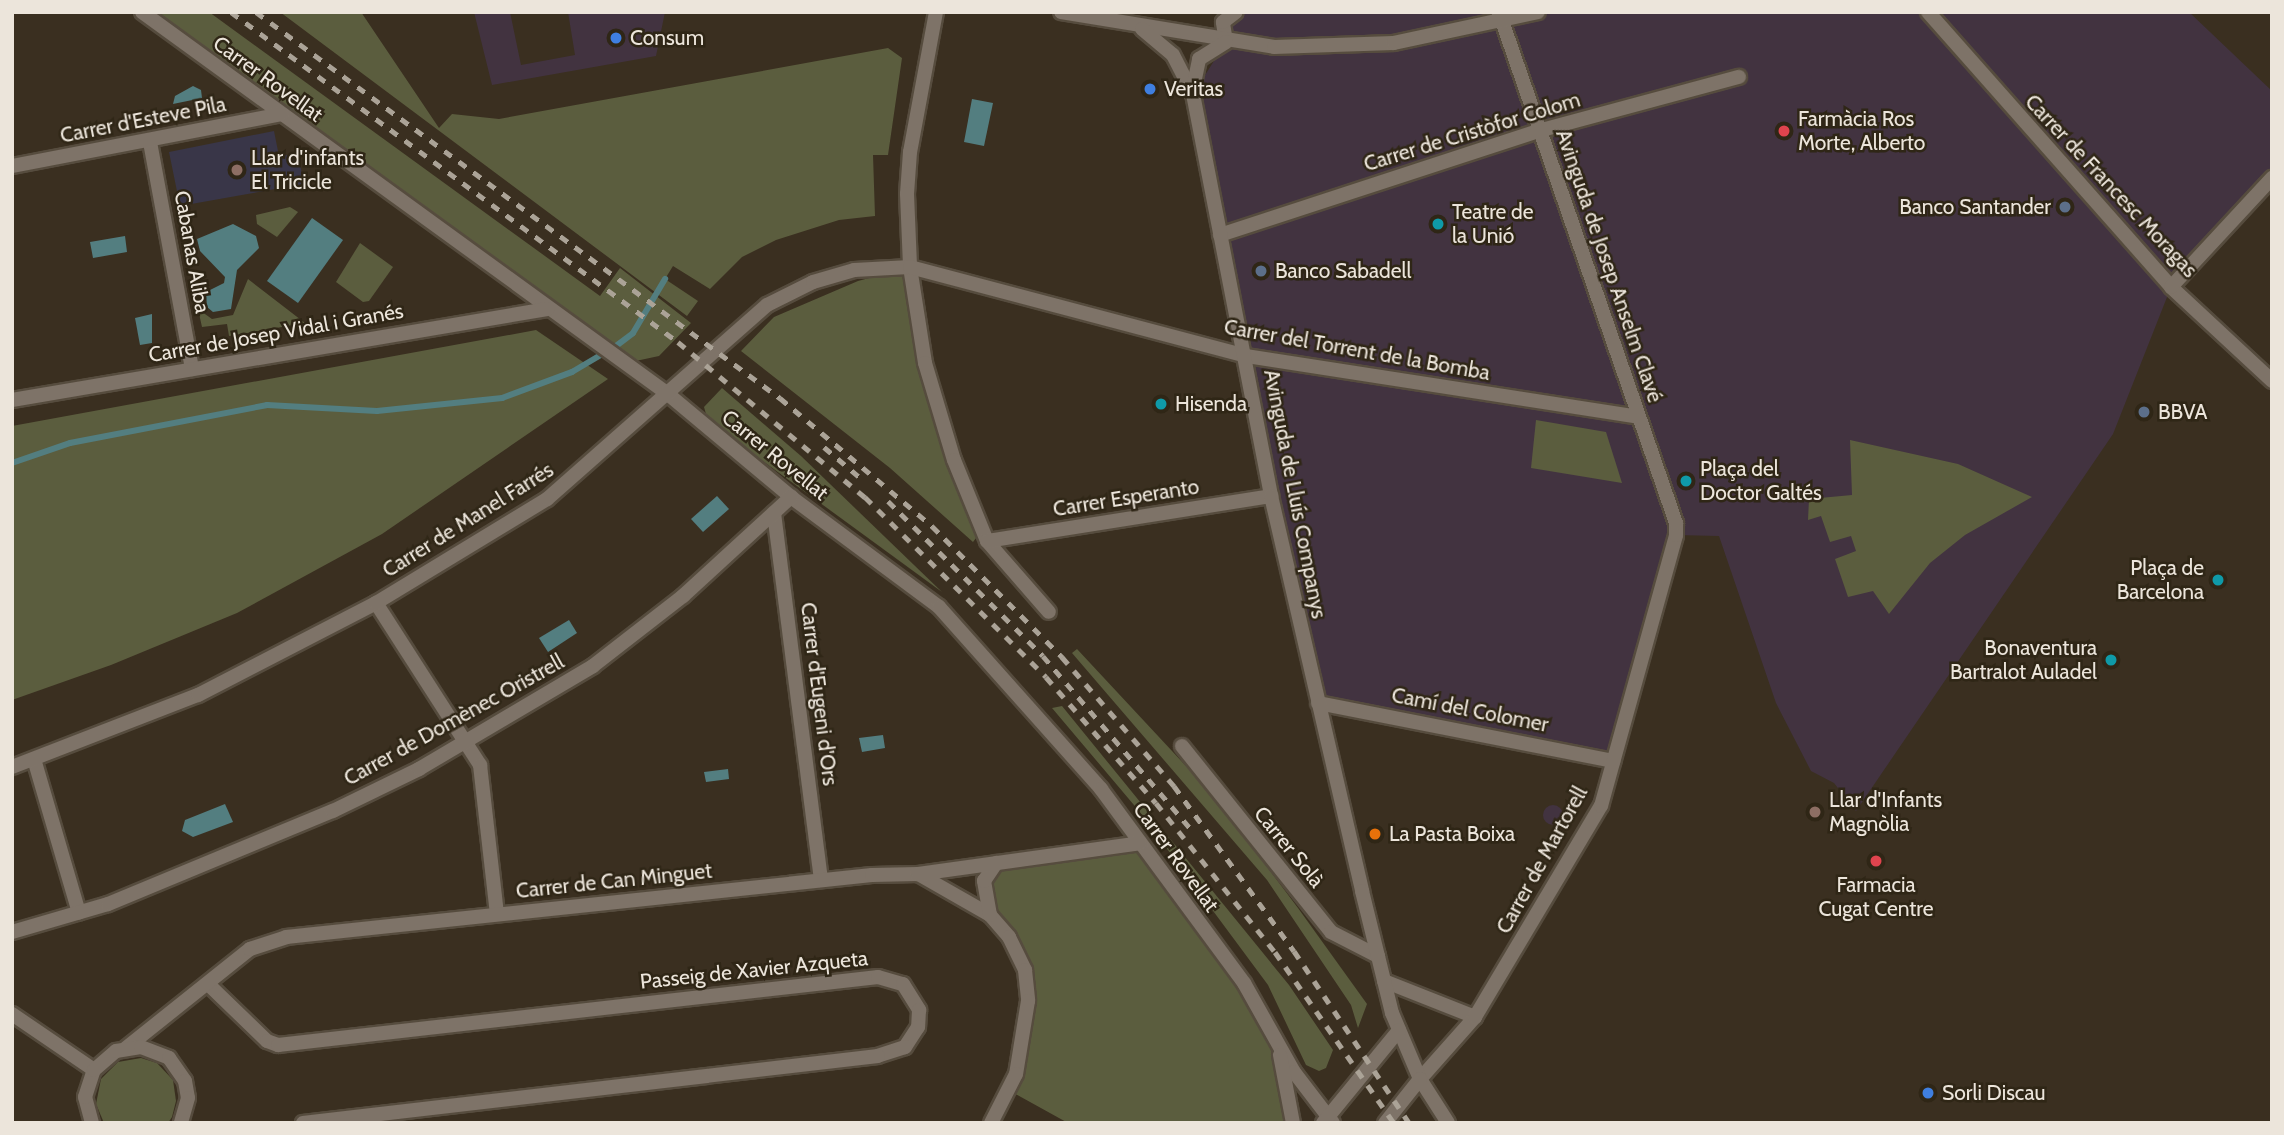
<!DOCTYPE html>
<html>
<head>
<meta charset="utf-8">
<style>
	body { margin:0 }
	#map { position:relative; width:2284px; height:1135px; overflow:hidden; background:#3a2f20; font-family:Cabin,sans-serif }
	div>[style] { position:absolute }
	[style*='--x'] { left:calc(var(--x)*1px); top:calc(var(--y)*1px); width:calc(var(--w)*1px); rotate:calc(var(--a)*1deg) }
	.commercial>* { inset:0; background:#423340 }
	.round { border-radius:50% }
	.education>* { inset:0; background:#393648 }
	.green>* { inset:0; background:#5b5d3e }
	.water>* { inset:0; background:#537e80 }
	.stream>* { height:6px; margin:-3px; padding:0 3px; transform-origin:3px; border-radius:3px; background:#537e80 }
	.roads { filter:drop-shadow(2px 0 #564c3e) drop-shadow(-2px 0 #564c3e) drop-shadow(0 2px #564c3e) drop-shadow(0 -2px #564c3e) }
	.minor>* { height:14px; margin:-7px; padding:0 7px; transform-origin:7px; border-radius:7px; background:#7e7368 }
	.tertiary>* { height:14px; margin:-7px; padding:0 7px; transform-origin:7px; border-radius:7px; background:#7e7368 }
	.rail>* { height:5px; margin-top:-2.5px; transform-origin:0; background:repeating-linear-gradient(90deg,#aba397 0 9px,transparent 0 18px) }
	.dots>* { width:19px; height:19px; translate:-50% -50%; box-sizing:border-box; border:4px solid #2f2616; border-radius:50% }
	span { translate:-50% -50%; white-space:nowrap; text-align:center; line-height:1.15; -webkit-text-stroke:5px #2f2616; paint-order:stroke }
	.poi-label { font-size:21px; color:#ece5db }
	.left { translate:0 -50%; text-align:left }
	.right { translate:-100% -50%; text-align:right }
	.street-label { font-size:21px; color:#ece5db }
	.frame { position:absolute; inset:0; border:14px solid #ece5db; pointer-events:none }
</style>
</head>
<body>
<div id="map">
	<div class="commercial">
		<i style="clip-path:polygon(474px 12px,510px 12px,521px 65px,575px 55px,568px 12px,665px 12px,656px 56px,492px 85px)"></i>
		<i style="clip-path:polygon(1244px 12px,2189px 12px,2272px 91px,2272px 178px,2171px 287px,2113px 434px,1856px 811px,1834px 783px,1811px 771px,1776px 703px,1719px 536px,1676px 535px,1613px 761px,1318px 703px,1193px 94px,1226px 42px,1232px 21px)"></i>
		<i class="round" style="left:1543px;top:805px;width:20px;height:20px"></i>
	</div>
	<div class="education">
		<i style="clip-path:polygon(274px 131px,279px 156px,298px 154px,304px 184px,180px 206px,169px 152px)"></i>
	</div>
	<div class="green">
		<i style="clip-path:polygon(152px 12px,209px 12px,600px 296px,620px 268px,691px 323px,659px 356px,631px 362px)"></i>
		<i style="clip-path:polygon(280px 12px,361px 12px,439px 128px,452px 114px,499px 119px,888px 48px,902px 58px,888px 155px,873px 155px,875px 216px,839px 220px,776px 240px,742px 257px,710px 289px,673px 266px,665px 279px,698px 301px,687px 316px)"></i>
		<i style="clip-path:polygon(290px 207px,298px 212px,277px 237px,257px 224px,256px 215px)"></i>
		<i style="clip-path:polygon(360px 243px,393px 267px,369px 301px,363px 302px,336px 282px)"></i>
		<i style="clip-path:polygon(910px 267px,925px 363px,982px 530px,973px 542px,890px 468px,741px 351px,774px 317px,858px 281px)"></i>
		<i style="clip-path:polygon(248px 279px,305px 323px,229px 336px,227px 324px,202px 327px,198px 309px,212px 319px,233px 315px)"></i>
		<i style="clip-path:polygon(536px 330px,608px 379px,382px 534px,237px 613px,111px 665px,12px 700px,12px 426px)"></i>
		<i style="clip-path:polygon(722px 388px,801px 456px,942px 592px,708px 421px,704px 407px)"></i>
		<i style="clip-path:polygon(1536px 420px,1606px 432px,1622px 483px,1531px 468px)"></i>
		<i style="clip-path:polygon(1850px 440px,1958px 464px,2032px 497px,1965px 535px,1930px 563px,1889px 614px,1873px 591px,1848px 597px,1835px 559px,1856px 551px,1851px 536px,1830px 542px,1821px 516px,1808px 520px,1809px 499px,1852px 495px)"></i>
		<i style="clip-path:polygon(1077px 649px,1213px 795px,1298px 908px,1367px 1004px,1358px 1028px,1351px 1005px,1267px 880px,1072px 653px)"></i>
		<i style="clip-path:polygon(1062px 706px,1289px 985px,1333px 1050px,1326px 1068px,1319px 1071px,1306px 1065px,1268px 985px,1139px 811px,1052px 708px)"></i>
		<i style="clip-path:polygon(1140px 843px,1275px 1037px,1293px 1123px,1068px 1123px,1010px 1091px,1016px 1074px,1025px 970px,990px 915px,988px 871px)"></i>
		<i style="clip-path:polygon(141px 1058px,157px 1063px,173px 1080px,176px 1101px,172px 1117px,168px 1123px,104px 1123px,96px 1104px,101px 1079px,118px 1062px)"></i>
	</div>
	<div class="water">
		<i style="clip-path:polygon(193px 86px,201px 90px,202px 98px,173px 104px,175px 96px)"></i>
		<i style="clip-path:polygon(972px 99px,993px 103px,984px 146px,964px 142px)"></i>
		<i style="clip-path:polygon(312px 218px,343px 240px,298px 303px,267px 281px)"></i>
		<i style="clip-path:polygon(233px 224px,256px 236px,259px 248px,237px 270px,231px 309px,213px 312px,207px 307px,206px 292px,224px 283px,225px 277px,200px 251px,197px 239px)"></i>
		<i style="clip-path:polygon(125px 236px,127px 252px,93px 258px,90px 242px)"></i>
		<i style="clip-path:polygon(152px 314px,152px 343px,140px 345px,135px 318px)"></i>
		<i style="clip-path:polygon(717px 496px,729px 509px,703px 532px,691px 519px)"></i>
		<i style="clip-path:polygon(569px 620px,577px 633px,548px 652px,539px 638px)"></i>
		<i style="clip-path:polygon(883px 735px,885px 748px,862px 752px,859px 738px)"></i>
		<i style="clip-path:polygon(728px 769px,729px 779px,706px 782px,704px 772px)"></i>
		<i style="clip-path:polygon(225px 804px,233px 822px,193px 837px,182px 831px,185px 820px)"></i>
	</div>
	<div class="stream">
		<i style="--x:12;--y:463;--w:61;--a:-19"></i>
		<i style="--x:70;--y:443;--w:201;--a:-10.9"></i>
		<i style="--x:267;--y:405;--w:110;--a:3.1"></i>
		<i style="--x:377;--y:411;--w:126;--a:-5.9"></i>
		<i style="--x:502;--y:398;--w:75;--a:-20.4"></i>
		<i style="--x:572;--y:372;--w:51;--a:-30.6"></i>
		<i style="--x:616;--y:346;--w:21;--a:-37"></i>
		<i style="--x:633;--y:333;--w:63;--a:-59.3"></i>
	</div>
	<div class="roads">
		<div class="minor">
			<i style="--x:142;--y:12;--w:650;--a:35.99"></i>
			<i style="--x:668;--y:394;--w:160;--a:39.9"></i>
			<i style="--x:791;--y:497;--w:184;--a:36.6"></i>
			<i style="--x:939;--y:607;--w:244;--a:48.3"></i>
			<i style="--x:1101;--y:789;--w:241;--a:53.6"></i>
			<i style="--x:1244;--y:983;--w:102;--a:60.7"></i>
			<i style="--x:1294;--y:1072;--w:64;--a:52.6"></i>
			<i style="--x:936;--y:12;--w:142;--a:100.5"></i>
			<i style="--x:910;--y:152;--w:42;--a:94.1"></i>
			<i style="--x:907;--y:194;--w:73;--a:87.6"></i>
			<i style="--x:910;--y:267;--w:97;--a:81.1"></i>
			<i style="--x:925;--y:363;--w:101;--a:73.4"></i>
			<i style="--x:954;--y:460;--w:87;--a:67.8"></i>
			<i style="--x:987;--y:541;--w:94;--a:48.9"></i>
			<i style="--x:1226;--y:42;--w:20;--a:-99"></i>
			<i style="--x:1223;--y:22;--w:16;--a:-38"></i>
			<i style="--x:150;--y:142;--w:231;--a:79.5"></i>
			<i style="--x:12;--y:166;--w:274;--a:-10.9"></i>
			<i style="--x:1220;--y:235;--w:339;--a:-18.1"></i>
			<i style="--x:1542;--y:130;--w:204;--a:-15.1"></i>
			<i style="--x:12;--y:400;--w:543;--a:-9.65"></i>
			<i style="--x:774;--y:513;--w:370;--a:82.7"></i>
			<i style="--x:987;--y:541;--w:288;--a:-9"></i>
			<i style="--x:376;--y:603;--w:193;--a:57.3"></i>
			<i style="--x:480;--y:765;--w:150;--a:83.5"></i>
			<i style="--x:1318;--y:703;--w:301;--a:11.1"></i>
			<i style="--x:1182;--y:746;--w:238;--a:51.3"></i>
			<i style="--x:1331;--y:932;--w:53;--a:27.1"></i>
			<i style="--x:34;--y:759;--w:160;--a:73.7"></i>
			<i style="--x:12;--y:767;--w:199;--a:-21.2"></i>
			<i style="--x:198;--y:695;--w:200;--a:-27.3"></i>
			<i style="--x:376;--y:603;--w:200;--a:-31.3"></i>
			<i style="--x:547;--y:499;--w:293;--a:-41.4"></i>
			<i style="--x:767;--y:305;--w:51;--a:-26.6"></i>
			<i style="--x:813;--y:282;--w:43;--a:-16.3"></i>
			<i style="--x:854;--y:270;--w:56;--a:-3.1"></i>
			<i style="--x:910;--y:267;--w:348;--a:14.8"></i>
			<i style="--x:1246;--y:356;--w:397;--a:8.8"></i>
			<i style="--x:920;--y:875;--w:81;--a:29.7"></i>
			<i style="--x:990;--y:915;--w:29;--a:49"></i>
			<i style="--x:1009;--y:937;--w:37;--a:64"></i>
			<i style="--x:1025;--y:970;--w:31;--a:84"></i>
			<i style="--x:1028;--y:1001;--w:74;--a:99.3"></i>
			<i style="--x:1016;--y:1074;--w:55;--a:117"></i>
			<i style="--x:990;--y:915;--w:35;--a:-100"></i>
			<i style="--x:984;--y:881;--w:22;--a:-56"></i>
			<i style="--x:12;--y:932;--w:100;--a:-16.3"></i>
			<i style="--x:108;--y:904;--w:243;--a:-22.5"></i>
			<i style="--x:333;--y:811;--w:96;--a:-26"></i>
			<i style="--x:419;--y:769;--w:202;--a:-30.6"></i>
			<i style="--x:593;--y:666;--w:114;--a:-37.9"></i>
			<i style="--x:683;--y:596;--w:147;--a:-42.5"></i>
			<i style="--x:1384;--y:981;--w:98;--a:21.6"></i>
			<i style="--x:208;--y:984;--w:82;--a:44"></i>
			<i style="--x:267;--y:1041;--w:12;--a:20"></i>
			<i style="--x:278;--y:1045;--w:604;--a:-6.47"></i>
			<i style="--x:878;--y:977;--w:26;--a:16"></i>
			<i style="--x:903;--y:984;--w:31;--a:58"></i>
			<i style="--x:919;--y:1010;--w:17;--a:93"></i>
			<i style="--x:918;--y:1027;--w:24;--a:123"></i>
			<i style="--x:905;--y:1047;--w:28;--a:162"></i>
			<i style="--x:878;--y:1056;--w:579;--a:173.35"></i>
			<i style="--x:12;--y:1014;--w:99;--a:34.3"></i>
			<i style="--x:126;--y:1048;--w:159;--a:-38.6"></i>
			<i style="--x:250;--y:949;--w:38;--a:-18"></i>
			<i style="--x:286;--y:937;--w:589;--a:-6.04"></i>
			<i style="--x:872;--y:875;--w:46;--a:-1.2"></i>
			<i style="--x:918;--y:874;--w:224;--a:-7.9"></i>
			<i style="--x:1280;--y:1055;--w:69;--a:79.2"></i>
			<i style="--x:1420;--y:1079;--w:83;--a:-48.4"></i>
			<i style="--x:1475;--y:1017;--w:246;--a:-59.2"></i>
			<i style="--x:1601;--y:806;--w:281;--a:-74.5"></i>
			<i style="--x:1676;--y:535;--w:12;--a:-90"></i>
			<i style="--x:1676;--y:523;--w:541;--a:-109.11"></i>
			<i style="--x:92;--y:1123;--w:27;--a:-105"></i>
			<i style="--x:85;--y:1097;--w:28;--a:-72"></i>
			<i style="--x:94;--y:1070;--w:29;--a:-41"></i>
			<i style="--x:116;--y:1051;--w:25;--a:-9"></i>
			<i style="--x:141;--y:1047;--w:30;--a:21"></i>
			<i style="--x:169;--y:1058;--w:28;--a:55"></i>
			<i style="--x:185;--y:1081;--w:17;--a:80"></i>
			<i style="--x:188;--y:1098;--w:26;--a:106"></i>
		</div>
		<div class="tertiary">
			<i style="--x:1061;--y:12;--w:216;--a:9.3"></i>
			<i style="--x:1274;--y:47;--w:120;--a:-1.9"></i>
			<i style="--x:1394;--y:43;--w:147;--a:-12.1"></i>
			<i style="--x:1928;--y:12;--w:367;--a:48.5"></i>
			<i style="--x:2171;--y:287;--w:138;--a:42.9"></i>
			<i style="--x:1142;--y:29;--w:40;--a:40"></i>
			<i style="--x:1173;--y:55;--w:44;--a:62.9"></i>
			<i style="--x:1193;--y:94;--w:409;--a:79"></i>
			<i style="--x:1271;--y:496;--w:405;--a:77"></i>
			<i style="--x:1362;--y:891;--w:126;--a:76.2"></i>
			<i style="--x:1392;--y:1013;--w:72;--a:67"></i>
			<i style="--x:1420;--y:1079;--w:52;--a:57.5"></i>
			<i style="--x:1193;--y:88;--w:30;--a:-78"></i>
			<i style="--x:1199;--y:59;--w:32;--a:-32"></i>
			<i style="--x:2171;--y:287;--w:149;--a:-47.2"></i>
			<i style="--x:1323;--y:1123;--w:120;--a:-50.7"></i>
			<i style="--x:1385;--y:1123;--w:56;--a:-51.5"></i>
		</div>
	</div>
	<div class="rail">
		<i style="--x:231;--y:12;--w:556;--a:36.44"></i>
		<i style="--x:678;--y:342;--w:243;--a:39.7"></i>
		<i style="--x:865;--y:497;--w:255;--a:44.8"></i>
		<i style="--x:1046;--y:677;--w:167;--a:48.9"></i>
		<i style="--x:1156;--y:803;--w:191;--a:51.4"></i>
		<i style="--x:1275;--y:952;--w:208;--a:55.2"></i>
		<i style="--x:256;--y:12;--w:651;--a:36.38"></i>
		<i style="--x:780;--y:398;--w:199;--a:40.1"></i>
		<i style="--x:932;--y:526;--w:185;--a:45.2"></i>
		<i style="--x:1062;--y:657;--w:171;--a:49"></i>
		<i style="--x:1174;--y:786;--w:204;--a:54"></i>
		<i style="--x:1294;--y:951;--w:207;--a:56.2"></i>
		<i style="--x:824;--y:447;--w:52;--a:40.4"></i>
		<i style="--x:888;--y:501;--w:219;--a:45"></i>
		<i style="--x:1043;--y:656;--w:233;--a:49.5"></i>
	</div>
	<div class="dots">
		<i style="left:616px;top:38px;background:#3f7fe0"></i>
		<i style="left:1150px;top:89px;background:#3f7fe0"></i>
		<i style="left:1784px;top:131px;background:#e0444e"></i>
		<i style="left:237px;top:170px;background:#8d6e63"></i>
		<i style="left:2065px;top:207px;background:#5c6f8a"></i>
		<i style="left:1438px;top:224px;background:#0f9aa8"></i>
		<i style="left:1261px;top:271px;background:#5c6f8a"></i>
		<i style="left:1161px;top:404px;background:#0f9aa8"></i>
		<i style="left:2144px;top:412px;background:#5c6f8a"></i>
		<i style="left:1686px;top:481px;background:#0f9aa8"></i>
		<i style="left:2218px;top:580px;background:#0f9aa8"></i>
		<i style="left:2111px;top:660px;background:#0f9aa8"></i>
		<i style="left:1815px;top:812px;background:#8d6e63"></i>
		<i style="left:1375px;top:834px;background:#e8710a"></i>
		<i style="left:1876px;top:861px;background:#e0444e"></i>
		<i style="left:1928px;top:1093px;background:#3f7fe0"></i>
	</div>
	<div class="poi-label">
		<span class="left" style="left:630px;top:38px">Consum</span>
		<span class="left" style="left:1164px;top:89px">Veritas</span>
		<span class="left" style="left:1798px;top:131px">Farmàcia Ros<br>Morte, Alberto</span>
		<span class="left" style="left:251px;top:170px">Llar d'infants<br>El Tricicle</span>
		<span class="right" style="left:2051px;top:207px">Banco Santander</span>
		<span class="left" style="left:1452px;top:224px">Teatre de<br>la Unió</span>
		<span class="left" style="left:1275px;top:271px">Banco Sabadell</span>
		<span class="left" style="left:1175px;top:404px">Hisenda</span>
		<span class="left" style="left:2158px;top:412px">BBVA</span>
		<span class="left" style="left:1700px;top:481px">Plaça del<br>Doctor Galtés</span>
		<span class="right" style="left:2204px;top:580px">Plaça de<br>Barcelona</span>
		<span class="right" style="left:2097px;top:660px">Bonaventura<br>Bartralot Auladel</span>
		<span class="left" style="left:1829px;top:812px">Llar d'Infants<br>Magnòlia</span>
		<span class="left" style="left:1389px;top:834px">La Pasta Boixa</span>
		<span style="left:1876px;top:897px">Farmacia<br>Cugat Centre</span>
		<span class="left" style="left:1942px;top:1093px">Sorli Discau</span>
	</div>
	<div class="street-label">
		<span style="left:268px;top:79px;rotate:36deg">Carrer Rovellat</span>
		<span style="left:143px;top:120px;rotate:-11deg">Carrer d'Esteve Pila</span>
		<span style="left:1472px;top:132px;rotate:-17deg">Carrer de Cristòfor Colom</span>
		<span style="left:2111px;top:186px;rotate:47deg">Carrer de Francesc Moragas</span>
		<span style="left:192px;top:252px;rotate:80deg">Cabanas Aliba</span>
		<span style="left:1609px;top:266px;rotate:71deg">Avinguda de Josep Anselm Clavé</span>
		<span style="left:276px;top:333px;rotate:-10deg">Carrer de Josep Vidal i Granés</span>
		<span style="left:1357px;top:350px;rotate:10deg">Carrer del Torrent de la Bomba</span>
		<span style="left:775px;top:455px;rotate:39deg">Carrer Rovellat</span>
		<span style="left:1295px;top:494px;rotate:79deg">Avinguda de Lluís Companys</span>
		<span style="left:1126px;top:498px;rotate:-9deg">Carrer Esperanto</span>
		<span style="left:468px;top:520px;rotate:-32deg">Carrer de Manel Farrés</span>
		<span style="left:819px;top:694px;rotate:83deg">Carrer d'Eugeni d'Ors</span>
		<span style="left:1470px;top:710px;rotate:11deg">Camí del Colomer</span>
		<span style="left:454px;top:720px;rotate:-29deg">Carrer de Domènec Oristrell</span>
		<span style="left:1289px;top:847px;rotate:51deg">Carrer Solà</span>
		<span style="left:1176px;top:857px;rotate:54deg">Carrer Rovellat</span>
		<span style="left:1542px;top:860px;rotate:-61deg">Carrer de Martorell</span>
		<span style="left:614px;top:881px;rotate:-6deg">Carrer de Can Minguet</span>
		<span style="left:754px;top:970px;rotate:-6deg">Passeig de Xavier Azqueta</span>
	</div>
	<div class="frame"></div>
</div>
</body>
</html>
